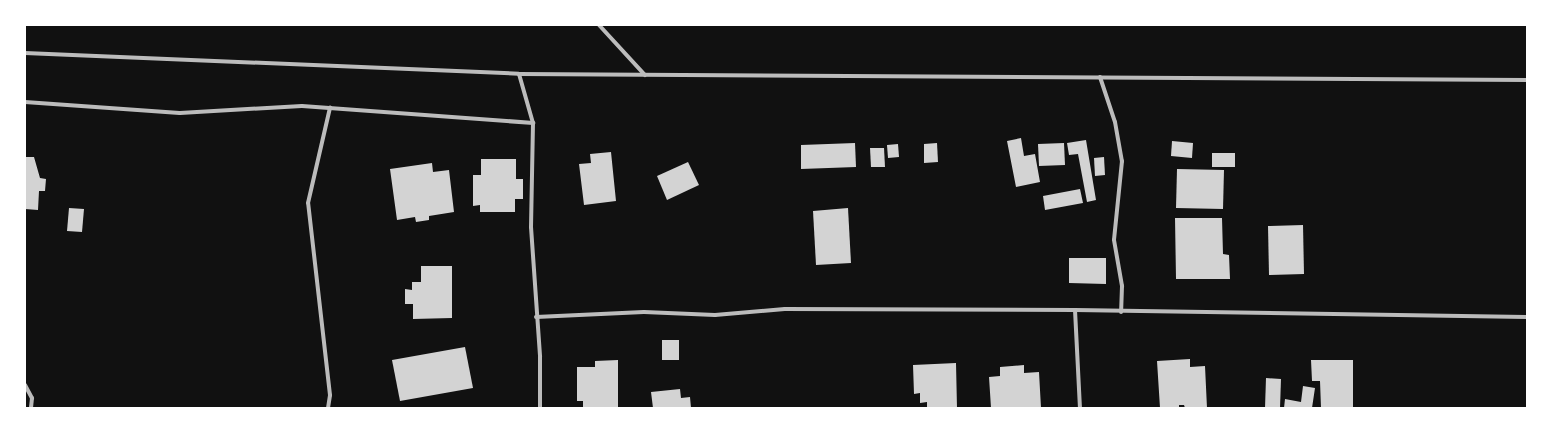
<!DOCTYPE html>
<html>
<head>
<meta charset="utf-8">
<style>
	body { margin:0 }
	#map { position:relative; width:1552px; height:433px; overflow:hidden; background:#111; font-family:"Golos Text",sans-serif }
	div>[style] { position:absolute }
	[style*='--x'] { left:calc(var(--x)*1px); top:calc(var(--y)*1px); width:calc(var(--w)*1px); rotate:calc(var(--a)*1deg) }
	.building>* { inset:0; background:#d3d3d3 }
	.minor>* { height:4px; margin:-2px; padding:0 2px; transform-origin:2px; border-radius:2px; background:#bcbcbc }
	span { translate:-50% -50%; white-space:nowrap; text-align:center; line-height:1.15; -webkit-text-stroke:3px #fff; paint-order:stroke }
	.frame { position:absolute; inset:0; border:26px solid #fff; pointer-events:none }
</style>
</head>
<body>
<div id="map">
	<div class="building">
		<i style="clip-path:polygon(1021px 138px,1024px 156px,1035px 154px,1040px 182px,1016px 187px,1007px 141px)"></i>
		<i style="clip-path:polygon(1086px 140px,1096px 200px,1087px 202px,1078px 154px,1069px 155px,1067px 143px)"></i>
		<i style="clip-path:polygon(1172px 141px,1193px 143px,1192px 158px,1171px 156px)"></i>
		<i style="clip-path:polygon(855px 143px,856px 167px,801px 169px,801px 145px)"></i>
		<i style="clip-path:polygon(937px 143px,938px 162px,924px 163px,924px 144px)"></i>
		<i style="clip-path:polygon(1064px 143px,1065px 165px,1039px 166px,1038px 144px)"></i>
		<i style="clip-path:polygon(898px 144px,899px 157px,888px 158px,887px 145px)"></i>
		<i style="clip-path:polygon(870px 148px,884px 148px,885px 167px,871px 167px)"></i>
		<i style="clip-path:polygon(611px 152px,616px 201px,584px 205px,579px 164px,591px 163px,590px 154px)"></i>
		<i style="clip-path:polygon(1212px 153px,1235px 153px,1235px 167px,1212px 167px)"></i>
		<i style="clip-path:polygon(25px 157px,34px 157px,40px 178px,46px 179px,45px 191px,39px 191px,38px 210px,25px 209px)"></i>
		<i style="clip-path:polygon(1104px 157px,1105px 175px,1095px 176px,1094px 158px)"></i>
		<i style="clip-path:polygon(481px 159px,516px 159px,516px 179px,523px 179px,523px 199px,515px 199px,515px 212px,480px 212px,480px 205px,473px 206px,473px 175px,481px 175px)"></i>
		<i style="clip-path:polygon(688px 162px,699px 185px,667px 200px,657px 176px)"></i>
		<i style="clip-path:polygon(432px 163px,433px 172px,449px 170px,454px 212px,429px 216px,429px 220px,416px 222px,415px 217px,397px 220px,390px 169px)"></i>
		<i style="clip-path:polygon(1177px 169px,1224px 170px,1223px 209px,1176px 208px)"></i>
		<i style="clip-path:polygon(1080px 189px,1083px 203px,1045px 210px,1043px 196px)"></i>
		<i style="clip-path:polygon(69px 208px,84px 209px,82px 232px,67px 231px)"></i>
		<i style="clip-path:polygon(848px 208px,851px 263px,816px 265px,813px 211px)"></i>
		<i style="clip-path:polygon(1175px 218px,1222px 218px,1223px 254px,1229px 255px,1230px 279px,1176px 279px)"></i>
		<i style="clip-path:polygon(1303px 225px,1304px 274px,1269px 275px,1268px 226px)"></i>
		<i style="clip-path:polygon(1069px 258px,1106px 258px,1106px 284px,1069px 283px)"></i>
		<i style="clip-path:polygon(421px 266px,452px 266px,452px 318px,413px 319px,413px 304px,405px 304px,405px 289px,412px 290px,412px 282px,421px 282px)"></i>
		<i style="clip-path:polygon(662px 340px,679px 340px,679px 360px,662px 360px)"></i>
		<i style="clip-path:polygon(465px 347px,473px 388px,400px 401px,392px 360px)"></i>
		<i style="clip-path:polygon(1190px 359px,1190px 367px,1205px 366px,1207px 408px,1185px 408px,1184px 405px,1179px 405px,1179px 408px,1160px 408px,1157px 361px)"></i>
		<i style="clip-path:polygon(618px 360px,618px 408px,583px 408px,583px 401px,577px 401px,577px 367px,595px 367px,595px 361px)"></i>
		<i style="clip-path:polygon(1311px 360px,1353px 360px,1353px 408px,1321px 408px,1320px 381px,1312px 381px)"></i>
		<i style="clip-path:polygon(956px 363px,957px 408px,927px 408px,927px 402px,920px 403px,920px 393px,914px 394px,913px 365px)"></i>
		<i style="clip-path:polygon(1024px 365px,1024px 373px,1039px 372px,1041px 408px,991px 408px,989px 377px,1000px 376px,1000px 367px)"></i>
		<i style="clip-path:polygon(1266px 378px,1281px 379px,1280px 408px,1265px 408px)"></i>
		<i style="clip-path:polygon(1303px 386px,1315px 388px,1312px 408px,1284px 408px,1285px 399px,1301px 402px)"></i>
		<i style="clip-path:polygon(680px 389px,681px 398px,690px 397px,691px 408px,653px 408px,651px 392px)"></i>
	</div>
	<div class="minor">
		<i style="--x:599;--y:25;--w:68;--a:47.4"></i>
		<i style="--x:25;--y:53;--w:494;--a:2.4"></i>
		<i style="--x:519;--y:74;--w:1008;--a:0.34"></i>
		<i style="--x:519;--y:74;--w:51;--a:74.1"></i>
		<i style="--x:533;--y:123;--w:104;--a:91.1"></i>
		<i style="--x:531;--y:227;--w:130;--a:86"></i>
		<i style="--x:540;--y:357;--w:51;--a:90"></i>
		<i style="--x:1100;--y:77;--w:47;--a:71.6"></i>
		<i style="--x:1115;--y:122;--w:40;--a:80"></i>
		<i style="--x:1122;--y:161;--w:79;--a:95.8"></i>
		<i style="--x:1114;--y:240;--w:47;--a:80.1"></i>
		<i style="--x:1122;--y:286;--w:26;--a:92"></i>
		<i style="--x:25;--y:102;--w:155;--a:4.1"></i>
		<i style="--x:180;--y:113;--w:122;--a:-3.3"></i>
		<i style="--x:302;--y:106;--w:232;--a:4.2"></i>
		<i style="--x:1075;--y:310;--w:98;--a:87.1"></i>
		<i style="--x:536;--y:317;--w:108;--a:-2.7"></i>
		<i style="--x:644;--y:312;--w:71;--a:2.4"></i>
		<i style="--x:715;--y:315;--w:70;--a:-4.9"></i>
		<i style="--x:785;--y:309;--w:290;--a:0.2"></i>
		<i style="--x:1075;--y:310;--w:452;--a:0.9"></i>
		<i style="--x:25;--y:385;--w:15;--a:62"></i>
		<i style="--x:32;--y:398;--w:10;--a:96"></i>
		<i style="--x:328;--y:408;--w:13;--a:-81"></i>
		<i style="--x:330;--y:395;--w:193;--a:-96.5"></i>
		<i style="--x:308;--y:203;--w:98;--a:-77"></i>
	</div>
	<div class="frame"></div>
</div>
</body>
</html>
